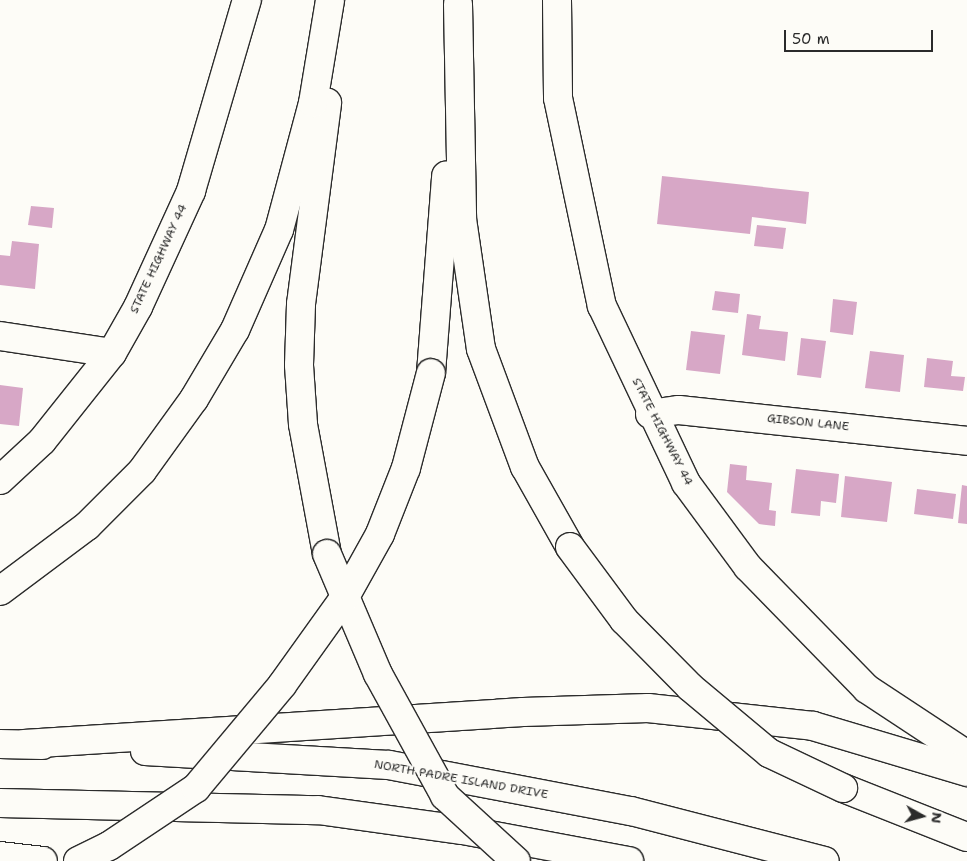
<!DOCTYPE html>
<html>
<head>
<meta charset="utf-8">
<style>
	body { margin:0 }
	#map { position:relative; width:967px; height:861px; overflow:hidden; background:#fdfcf7; font-family:"Shantell Sans",sans-serif }
	div>[style] { position:absolute }
	[style*='--x'] { left:calc(var(--x)*1px); top:calc(var(--y)*1px); width:calc(var(--w)*1px); rotate:calc(var(--a)*1deg) }
	.building>* { inset:0; background:#d7a7c6 }
	.roads { filter:drop-shadow(1px 0 #2b2b2b) drop-shadow(-1px 0 #2b2b2b) drop-shadow(0 1px #2b2b2b) drop-shadow(0 -1px #2b2b2b) }
	.minor>* { height:28px; margin:-14px; padding:0 14px; transform-origin:14px; border-radius:14px; background:#fdfcf7 }
	.major>* { height:28px; margin:-14px; padding:0 14px; transform-origin:14px; border-radius:14px; background:#fdfcf7 }
	.highway>* { height:28px; margin:-14px; padding:0 14px; transform-origin:14px; border-radius:14px; background:#fdfcf7 }
	.bridges { filter:drop-shadow(1px 0 #2b2b2b) drop-shadow(-1px 0 #2b2b2b) drop-shadow(0 1px #2b2b2b) drop-shadow(0 -1px #2b2b2b) }
	.highway-bridge>* { height:28px; margin:-14px; padding:0 14px; transform-origin:14px; border-radius:14px; background:#fdfcf7 }
	span { translate:-50% -50%; white-space:nowrap; text-align:center; line-height:1.15; -webkit-text-stroke:4px #fdfcf7; paint-order:stroke }
	.street-label { font-size:12px; color:#2b2b2b }
	.north { position:absolute; left:897px; top:791px; width:50px; height:50px; -webkit-text-stroke:4px #fdfcf7; paint-order:stroke; rotate:97deg; font-size:14px; font-weight:700; line-height:20px; text-align:center; color:#2b2b2b }
	.north::after { content:''; display:block; margin:auto; width:18px; height:22px; background:#2b2b2b; clip-path:polygon(50% 0,100% 100%,50% 72%,0 100%) }
	.scale { position:absolute; left:784px; top:30px; width:149px; height:22px; box-sizing:border-box; border:2px solid #2b2b2b; border-top:0; padding-left:6px; font-size:15px; line-height:18px; white-space:nowrap; color:#2b2b2b; -webkit-text-stroke:4px #fdfcf7; paint-order:stroke }
</style>
</head>
<body>
<div id="map">
	<div class="building">
		<i style="clip-path:polygon(662px 176px,809px 192px,806px 224px,752px 217px,750px 234px,657px 224px)"></i>
		<i style="clip-path:polygon(31px 206px,54px 208px,52px 228px,28px 225px)"></i>
		<i style="clip-path:polygon(757px 225px,786px 228px,783px 249px,754px 246px)"></i>
		<i style="clip-path:polygon(12px 241px,39px 244px,35px 289px,0 285px,0 255px,10px 256px)"></i>
		<i style="clip-path:polygon(715px 291px,740px 294px,738px 313px,712px 310px)"></i>
		<i style="clip-path:polygon(833px 299px,857px 302px,853px 335px,830px 332px)"></i>
		<i style="clip-path:polygon(747px 314px,761px 316px,759px 329px,788px 332px,785px 361px,742px 355px)"></i>
		<i style="clip-path:polygon(691px 331px,725px 335px,720px 374px,686px 370px)"></i>
		<i style="clip-path:polygon(801px 338px,826px 341px,821px 378px,797px 375px)"></i>
		<i style="clip-path:polygon(870px 351px,904px 355px,900px 392px,865px 388px)"></i>
		<i style="clip-path:polygon(927px 358px,953px 361px,951px 376px,965px 377px,963px 391px,924px 387px)"></i>
		<i style="clip-path:polygon(0 385px,23px 388px,19px 426px,0 424px)"></i>
		<i style="clip-path:polygon(730px 464px,747px 466px,746px 480px,772px 483px,769px 510px,776px 511px,775px 526px,759px 524px,727px 492px)"></i>
		<i style="clip-path:polygon(796px 469px,839px 474px,836px 503px,821px 501px,820px 516px,791px 513px)"></i>
		<i style="clip-path:polygon(845px 476px,892px 482px,887px 522px,841px 517px)"></i>
		<i style="clip-path:polygon(962px 485px,967px 486px,967px 524px,958px 523px)"></i>
		<i style="clip-path:polygon(917px 489px,956px 494px,953px 519px,914px 514px)"></i>
	</div>
	<div class="roads">
		<div class="minor">
			<i style="--x:0;--y:336;--w:113;--a:8.6"></i>
			<i style="--x:650;--y:414;--w:29;--a:-8"></i>
			<i style="--x:679;--y:410;--w:290;--a:6.1"></i>
		</div>
		<div class="major">
			<i style="--x:557;--y:0;--w:98;--a:89.4"></i>
			<i style="--x:558;--y:98;--w:213;--a:78.1"></i>
			<i style="--x:602;--y:306;--w:196;--a:64.6"></i>
			<i style="--x:686;--y:483;--w:104;--a:53.6"></i>
			<i style="--x:748;--y:567;--w:170;--a:45.7"></i>
			<i style="--x:867;--y:689;--w:120;--a:33.4"></i>
			<i style="--x:0;--y:480;--w:57;--a:-42.9"></i>
			<i style="--x:42;--y:441;--w:112;--a:-51.5"></i>
			<i style="--x:112;--y:353;--w:53;--a:-60.5"></i>
			<i style="--x:138;--y:307;--w:128;--a:-65.4"></i>
			<i style="--x:191;--y:191;--w:199;--a:-73.7"></i>
		</div>
		<div class="highway">
			<i style="--x:458;--y:4;--w:215;--a:88.9"></i>
			<i style="--x:462;--y:219;--w:131;--a:81.7"></i>
			<i style="--x:481;--y:349;--w:126;--a:69.6"></i>
			<i style="--x:525;--y:467;--w:92;--a:60.6"></i>
			<i style="--x:431;--y:373;--w:198;--a:-85.6"></i>
			<i style="--x:327;--y:554;--w:132;--a:-100.5"></i>
			<i style="--x:303;--y:424;--w:59;--a:-93.9"></i>
			<i style="--x:299;--y:365;--w:61;--a:-88.1"></i>
			<i style="--x:301;--y:304;--w:203;--a:-82.6"></i>
			<i style="--x:0;--y:591;--w:109;--a:-36.8"></i>
			<i style="--x:87;--y:526;--w:78;--a:-45"></i>
			<i style="--x:142;--y:471;--w:89;--a:-54.2"></i>
			<i style="--x:194;--y:399;--w:80;--a:-59.3"></i>
			<i style="--x:235;--y:330;--w:109;--a:-66.3"></i>
			<i style="--x:279;--y:230;--w:131;--a:-75"></i>
			<i style="--x:313;--y:103;--w:104;--a:-80.6"></i>
			<i style="--x:0;--y:744;--w:42;--a:1.4"></i>
			<i style="--x:24;--y:744;--w:500;--a:-3.67"></i>
			<i style="--x:523;--y:712;--w:125;--a:-1.8"></i>
			<i style="--x:648;--y:708;--w:166;--a:6.2"></i>
			<i style="--x:813;--y:726;--w:161;--a:16.6"></i>
			<i style="--x:145;--y:751;--w:244;--a:3.3"></i>
			<i style="--x:389;--y:765;--w:246;--a:10.8"></i>
			<i style="--x:631;--y:811;--w:200;--a:14.5"></i>
			<i style="--x:843;--y:788;--w:133;--a:21.6"></i>
			<i style="--x:0;--y:803;--w:318;--a:1.3"></i>
			<i style="--x:318;--y:810;--w:146;--a:7.9"></i>
			<i style="--x:463;--y:830;--w:169;--a:10.6"></i>
			<i style="--x:0;--y:856;--w:43;--a:6.6"></i>
		</div>
	</div>
	<div class="bridges">
		<div class="highway-bridge">
			<i style="--x:570;--y:547;--w:91;--a:53.5"></i>
			<i style="--x:624;--y:620;--w:94;--a:45.4"></i>
			<i style="--x:690;--y:687;--w:103;--a:39.9"></i>
			<i style="--x:769;--y:753;--w:82;--a:25.3"></i>
			<i style="--x:327;--y:554;--w:130;--a:67"></i>
			<i style="--x:378;--y:674;--w:139;--a:61.2"></i>
			<i style="--x:445;--y:796;--w:96;--a:42.5"></i>
			<i style="--x:78;--y:861;--w:34;--a:-26"></i>
			<i style="--x:109;--y:846;--w:105;--a:-33.7"></i>
			<i style="--x:196;--y:788;--w:134;--a:-50.1"></i>
			<i style="--x:282;--y:685;--w:108;--a:-54.4"></i>
			<i style="--x:345;--y:597;--w:72;--a:-60.9"></i>
			<i style="--x:380;--y:534;--w:71;--a:-68.5"></i>
			<i style="--x:406;--y:468;--w:98;--a:-75.3"></i>
		</div>
	</div>
	<div class="street-label">
		<span style="left:159px;top:259px;rotate:-65deg">STATE HIGHWAY 44</span>
		<span style="left:808px;top:423px;rotate:6deg">GIBSON LANE</span>
		<span style="left:662px;top:432px;rotate:63deg">STATE HIGHWAY 44</span>
		<span style="left:461px;top:780px;rotate:10deg">NORTH PADRE ISLAND DRIVE</span>
	</div>
	<div class="north">N</div>
	<div class="scale">50 m</div>
</div>
</body>
</html>
